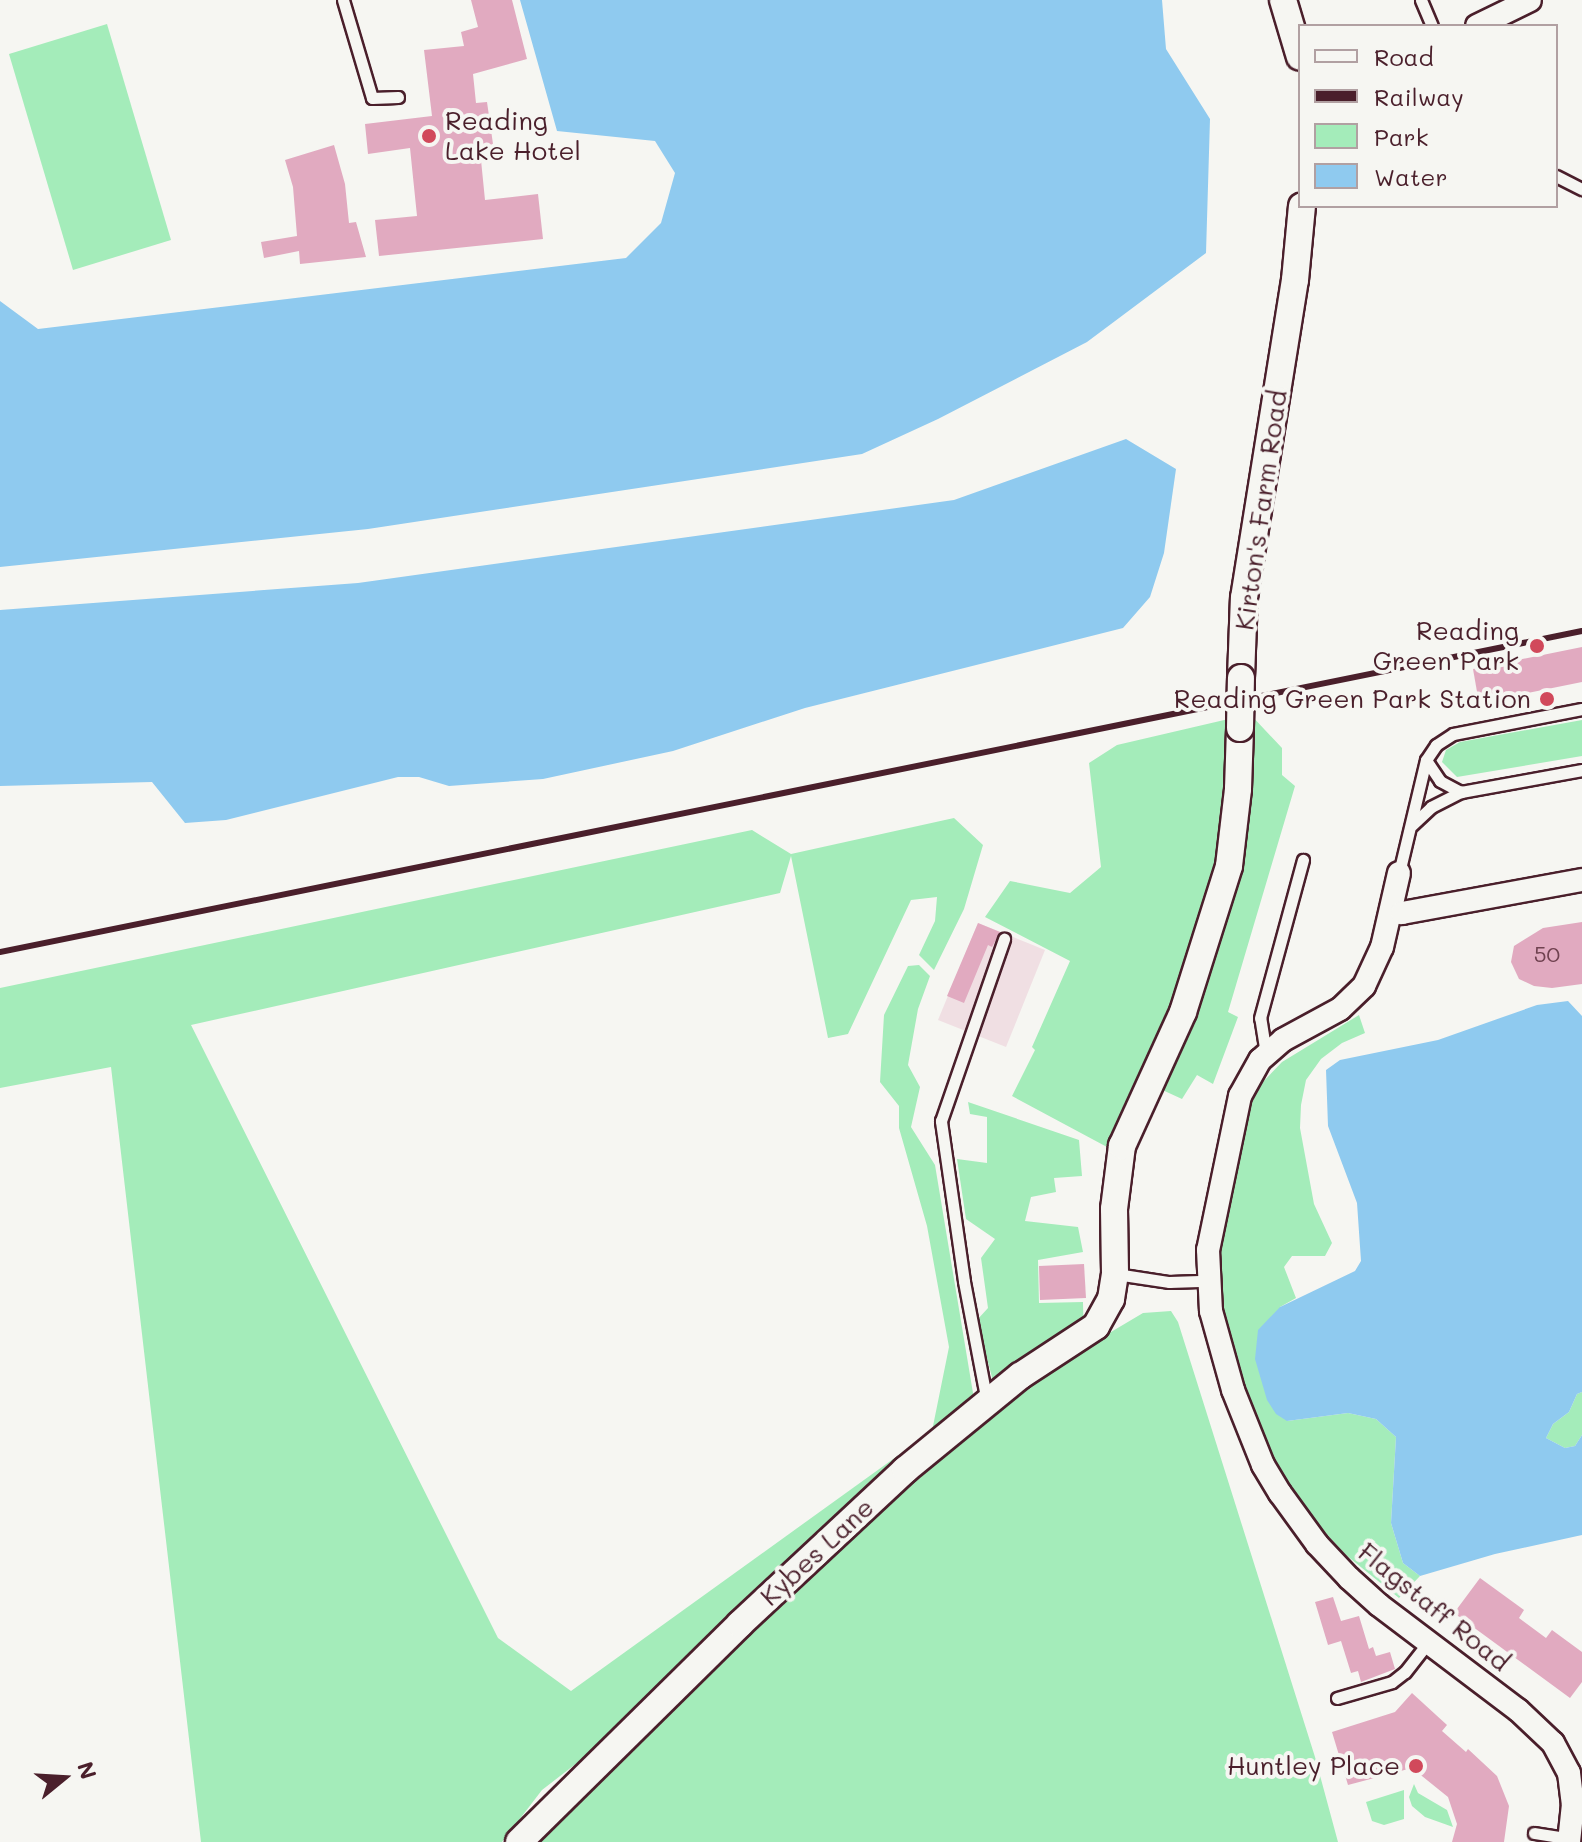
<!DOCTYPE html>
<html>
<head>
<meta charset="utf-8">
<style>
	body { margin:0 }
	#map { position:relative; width:1582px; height:1842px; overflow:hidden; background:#f6f6f2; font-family:Mali,sans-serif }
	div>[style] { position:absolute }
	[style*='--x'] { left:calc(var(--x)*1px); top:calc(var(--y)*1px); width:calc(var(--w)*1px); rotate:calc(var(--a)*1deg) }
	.built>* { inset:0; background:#f0dfe3 }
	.green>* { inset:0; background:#a4ecba }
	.water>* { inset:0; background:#8fcaef }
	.building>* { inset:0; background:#e1aac0 }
	.roads { filter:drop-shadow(2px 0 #4a1f2b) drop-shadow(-2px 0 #4a1f2b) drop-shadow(0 2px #4a1f2b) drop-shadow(0 -2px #4a1f2b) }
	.service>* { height:11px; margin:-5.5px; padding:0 5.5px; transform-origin:5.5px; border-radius:5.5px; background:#f6f6f2 }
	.minor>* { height:22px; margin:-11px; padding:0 11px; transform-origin:11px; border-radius:11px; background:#f6f6f2 }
	.tertiary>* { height:26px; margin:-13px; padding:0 13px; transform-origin:13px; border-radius:13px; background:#f6f6f2 }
	.rail>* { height:6px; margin:-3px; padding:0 3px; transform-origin:3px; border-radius:3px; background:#4a1f2b }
	.bridges { filter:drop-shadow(2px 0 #4a1f2b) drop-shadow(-2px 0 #4a1f2b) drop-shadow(0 2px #4a1f2b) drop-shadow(0 -2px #4a1f2b) }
	.tertiary-bridge>* { height:26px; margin:-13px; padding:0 13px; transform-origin:13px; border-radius:13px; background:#f6f6f2 }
	.dots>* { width:22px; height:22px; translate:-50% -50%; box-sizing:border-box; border:4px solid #f6f6f2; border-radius:50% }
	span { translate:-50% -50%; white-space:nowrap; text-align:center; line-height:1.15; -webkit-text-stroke:8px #f6f6f2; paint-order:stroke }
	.number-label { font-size:22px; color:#704250 }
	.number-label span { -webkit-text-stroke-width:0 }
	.poi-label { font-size:26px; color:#4a1f2b }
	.left { translate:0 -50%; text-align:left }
	.right { translate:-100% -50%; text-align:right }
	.street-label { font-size:26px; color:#4a1f2b }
	.legend { position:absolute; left:1298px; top:24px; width:260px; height:184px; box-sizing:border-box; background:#f6f6f2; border:2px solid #b1a0a2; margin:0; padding:10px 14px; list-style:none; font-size:24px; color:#4a1f2b }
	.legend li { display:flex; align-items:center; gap:16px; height:40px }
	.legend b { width:40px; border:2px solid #b1a0a2 }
	.north { position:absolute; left:24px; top:1738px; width:80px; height:80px; -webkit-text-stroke:6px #f6f6f2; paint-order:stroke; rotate:72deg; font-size:22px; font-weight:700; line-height:32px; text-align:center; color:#4a1f2b }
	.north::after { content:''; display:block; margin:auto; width:28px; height:36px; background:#4a1f2b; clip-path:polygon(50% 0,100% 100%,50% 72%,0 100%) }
</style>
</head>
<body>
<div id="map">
	<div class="built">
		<i style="clip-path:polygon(978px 923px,1045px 950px,1006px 1047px,938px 1020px)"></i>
	</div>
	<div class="green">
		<i style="clip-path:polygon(107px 24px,171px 240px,73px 270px,9px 54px)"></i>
		<i style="clip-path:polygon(1250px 714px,1282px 748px,1282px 775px,1295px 786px,1228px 1012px,1238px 1017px,1213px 1084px,1197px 1075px,1182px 1099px,1145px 1082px,1107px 1147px,1012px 1096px,1035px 1050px,1032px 1047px,1070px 961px,985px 917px,1010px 881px,1070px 893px,1101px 867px,1089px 763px,1117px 745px)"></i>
		<i style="clip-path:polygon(1582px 720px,1582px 756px,1457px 777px,1442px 762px,1446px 750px,1460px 742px)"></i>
		<i style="clip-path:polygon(954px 818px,983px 845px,964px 909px,934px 970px,919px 955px,935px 921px,937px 897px,911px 900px,848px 1034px,828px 1038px,791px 856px,780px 893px,191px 1025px,498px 1638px,571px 1691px,932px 1431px,949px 1347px,927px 1226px,899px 1128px,899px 1106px,880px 1082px,884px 1015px,908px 966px,919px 965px,930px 976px,918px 1009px,908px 1065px,920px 1087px,911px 1127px,935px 1165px,974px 1399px,994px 1385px,977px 1320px,988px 1308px,981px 1258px,995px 1239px,966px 1219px,957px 1159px,987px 1163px,987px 1117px,970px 1114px,968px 1102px,1079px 1140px,1082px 1176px,1054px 1178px,1056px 1192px,1031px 1197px,1025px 1221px,1078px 1227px,1083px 1252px,1038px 1260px,1039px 1303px,1083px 1302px,1084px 1348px,1143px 1313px,1171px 1311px,1178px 1322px,1315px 1757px,1338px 1842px,530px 1842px,604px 1742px,542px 1790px,502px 1842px,201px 1842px,111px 1067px,0 1088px,0 988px,752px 830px,791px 854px)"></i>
		<i style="clip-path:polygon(1359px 1015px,1365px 1033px,1342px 1043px,1321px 1059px,1306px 1080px,1301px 1105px,1300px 1128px,1314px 1204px,1332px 1243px,1325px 1256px,1292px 1256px,1284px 1267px,1296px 1298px,1280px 1307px,1287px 1421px,1348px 1413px,1376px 1419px,1396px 1437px,1391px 1523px,1403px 1563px,1420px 1576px,1399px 1598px,1346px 1555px,1309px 1515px,1279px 1472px,1244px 1389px,1220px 1298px,1221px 1232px,1242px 1122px,1262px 1083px,1282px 1062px)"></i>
		<i style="clip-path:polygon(1582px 1392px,1582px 1435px,1575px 1446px,1565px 1448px,1546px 1438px,1553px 1424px,1569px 1412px,1577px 1394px)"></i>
		<i style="clip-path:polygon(1414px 1784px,1418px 1793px,1447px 1810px,1453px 1827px,1425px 1817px,1412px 1806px,1409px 1797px)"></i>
		<i style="clip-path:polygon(1404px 1790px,1404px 1819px,1384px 1825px,1372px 1821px,1366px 1802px)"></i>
	</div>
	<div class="water">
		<i style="clip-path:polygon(520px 0,1162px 0,1166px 49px,1210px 119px,1206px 253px,1087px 342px,938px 419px,862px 454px,368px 529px,0 567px,0 301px,38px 329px,626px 258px,661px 223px,675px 173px,655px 141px,557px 131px)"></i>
		<i style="clip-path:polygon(1126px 439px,1176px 469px,1164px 553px,1150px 597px,1123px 628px,805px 708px,673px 751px,543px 779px,449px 786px,419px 777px,398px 777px,226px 820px,185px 823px,152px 782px,0 786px,0 610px,358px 583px,954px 500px)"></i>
		<i style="clip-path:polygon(1568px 1001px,1582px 1016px,1582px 1392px,1577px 1394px,1569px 1412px,1553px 1424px,1546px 1438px,1565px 1448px,1575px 1446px,1582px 1435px,1582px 1535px,1495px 1554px,1420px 1576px,1403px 1563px,1391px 1523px,1396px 1437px,1376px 1419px,1348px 1413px,1287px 1421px,1276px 1414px,1267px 1400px,1255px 1359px,1258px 1330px,1280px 1307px,1355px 1271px,1361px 1261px,1357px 1203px,1328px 1126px,1326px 1070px,1340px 1060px,1438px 1040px,1537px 1005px)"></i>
	</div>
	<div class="building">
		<i style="clip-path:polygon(471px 0,512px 0,527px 59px,473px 74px,476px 103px,487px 102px,495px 158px,481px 160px,485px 200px,538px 194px,543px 239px,379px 256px,375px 220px,417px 216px,410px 148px,368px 154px,365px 124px,432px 116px,424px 50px,464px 46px,461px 32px,478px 27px)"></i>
		<i style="clip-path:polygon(334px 145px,345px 184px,349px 223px,356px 222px,366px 257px,300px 264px,299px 251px,264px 258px,261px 242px,297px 236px,293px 187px,285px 160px)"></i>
		<i style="clip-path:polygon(1582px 647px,1582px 682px,1479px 703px,1473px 669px)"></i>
		<i style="clip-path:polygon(1582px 922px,1582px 984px,1552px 988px,1534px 986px,1519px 979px,1511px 962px,1514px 946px,1543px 928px)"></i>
		<i style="clip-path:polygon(978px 923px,1000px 932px,992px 947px,988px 945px,964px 1003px,947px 996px)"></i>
		<i style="clip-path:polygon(1084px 1264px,1086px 1298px,1040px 1300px,1039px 1266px)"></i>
		<i style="clip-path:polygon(1480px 1578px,1524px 1610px,1519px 1618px,1546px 1638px,1552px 1630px,1582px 1652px,1582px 1682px,1570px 1698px,1454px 1613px)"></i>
		<i style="clip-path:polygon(1333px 1597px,1341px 1621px,1359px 1616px,1369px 1649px,1373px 1647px,1376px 1656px,1390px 1652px,1395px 1669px,1361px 1682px,1358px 1671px,1351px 1673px,1341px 1641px,1328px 1645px,1315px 1602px)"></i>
		<i style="clip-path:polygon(1412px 1693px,1447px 1725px,1442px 1731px,1466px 1752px,1468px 1749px,1497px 1776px,1509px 1806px,1504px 1842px,1452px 1842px,1457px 1824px,1448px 1797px,1412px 1768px,1348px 1785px,1332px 1732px,1395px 1712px)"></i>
	</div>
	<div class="roads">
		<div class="service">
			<i style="--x:343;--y:0;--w:102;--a:73.5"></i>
			<i style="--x:372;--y:98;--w:26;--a:-2"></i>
			<i style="--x:1421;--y:0;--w:28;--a:67"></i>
			<i style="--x:1556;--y:176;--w:29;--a:27"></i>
			<i style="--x:1426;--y:760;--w:25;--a:56"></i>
			<i style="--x:1440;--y:781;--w:24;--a:28"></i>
			<i style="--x:1412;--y:825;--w:26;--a:-43"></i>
			<i style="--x:1431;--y:807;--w:34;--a:-27"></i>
			<i style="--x:1461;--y:792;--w:123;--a:-10.3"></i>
			<i style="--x:1399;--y:873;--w:116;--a:-76.6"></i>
			<i style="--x:1426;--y:760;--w:18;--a:-56"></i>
			<i style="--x:1436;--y:745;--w:20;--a:-33"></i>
			<i style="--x:1453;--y:734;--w:131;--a:-11"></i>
			<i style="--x:1266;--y:1054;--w:36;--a:-99"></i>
			<i style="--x:1260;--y:1018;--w:164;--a:-74.8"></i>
			<i style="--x:1116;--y:1274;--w:54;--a:8.6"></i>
			<i style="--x:1169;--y:1282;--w:38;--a:-2"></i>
			<i style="--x:987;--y:1402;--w:123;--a:-100.8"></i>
			<i style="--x:964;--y:1281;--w:162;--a:-98.2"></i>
			<i style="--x:941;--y:1121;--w:193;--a:-70.9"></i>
			<i style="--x:1337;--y:1698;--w:57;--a:-16.2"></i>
			<i style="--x:1392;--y:1682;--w:16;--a:-38"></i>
			<i style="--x:1405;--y:1672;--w:37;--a:-52"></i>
			<i style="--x:1534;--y:1833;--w:36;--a:9"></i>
		</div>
		<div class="minor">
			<i style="--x:1477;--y:26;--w:59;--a:-26.1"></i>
			<i style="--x:1399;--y:873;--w:76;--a:102.9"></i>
			<i style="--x:1382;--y:947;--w:43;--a:114.8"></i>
			<i style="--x:1364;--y:986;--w:33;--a:136"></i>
			<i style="--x:1340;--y:1009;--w:65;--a:151.5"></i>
			<i style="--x:1283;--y:1040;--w:30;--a:139"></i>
			<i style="--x:1260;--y:1060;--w:41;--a:119.1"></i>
			<i style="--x:1240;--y:1096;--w:157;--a:101.7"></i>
			<i style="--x:1208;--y:1250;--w:61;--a:87.2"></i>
			<i style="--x:1211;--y:1311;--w:82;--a:74.4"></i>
			<i style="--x:1233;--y:1390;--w:81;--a:68.2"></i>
			<i style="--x:1263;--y:1465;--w:33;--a:59"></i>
			<i style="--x:1280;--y:1493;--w:63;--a:54"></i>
			<i style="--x:1317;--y:1544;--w:47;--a:46.7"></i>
			<i style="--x:1349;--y:1578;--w:40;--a:42"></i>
			<i style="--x:1379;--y:1605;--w:174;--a:37.1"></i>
			<i style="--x:1518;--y:1710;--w:48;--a:43.3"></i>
			<i style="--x:1553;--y:1743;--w:34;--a:62"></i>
			<i style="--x:1569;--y:1773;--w:31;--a:83"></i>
			<i style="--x:1573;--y:1804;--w:38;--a:96"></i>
			<i style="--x:1391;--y:912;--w:11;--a:5"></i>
			<i style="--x:1402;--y:913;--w:183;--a:-10.4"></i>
		</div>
		<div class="tertiary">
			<i style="--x:1283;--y:0;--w:59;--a:73.4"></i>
			<i style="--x:1241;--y:678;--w:80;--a:-87.9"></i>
			<i style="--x:1244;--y:598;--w:322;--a:-80.9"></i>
			<i style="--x:1295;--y:280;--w:74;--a:-84.6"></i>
			<i style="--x:519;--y:1842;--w:310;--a:-44.6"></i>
			<i style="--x:740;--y:1624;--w:226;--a:-43"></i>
			<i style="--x:905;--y:1470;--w:149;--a:-39.3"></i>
			<i style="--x:1020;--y:1376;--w:91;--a:-33.3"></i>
			<i style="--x:1096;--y:1326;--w:31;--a:-61"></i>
			<i style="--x:1111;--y:1299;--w:26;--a:-81"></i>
			<i style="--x:1115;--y:1273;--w:64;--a:-90.9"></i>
			<i style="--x:1114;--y:1209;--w:64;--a:-82.8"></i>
			<i style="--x:1122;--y:1146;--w:147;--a:-65.5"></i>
			<i style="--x:1183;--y:1012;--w:153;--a:-72.5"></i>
			<i style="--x:1229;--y:866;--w:78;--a:-83.3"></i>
			<i style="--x:1238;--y:789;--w:61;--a:-88.1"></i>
		</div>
	</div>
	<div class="rail">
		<i style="--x:0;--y:952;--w:1614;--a:-11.47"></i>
	</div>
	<div class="bridges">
		<div class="tertiary-bridge">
			<i style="--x:1240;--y:728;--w:50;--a:-88.9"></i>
		</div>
	</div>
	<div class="dots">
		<i style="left:429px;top:136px;background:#d1495b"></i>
		<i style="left:1537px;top:646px;background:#d1495b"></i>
		<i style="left:1547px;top:699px;background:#d1495b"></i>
		<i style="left:1416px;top:1766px;background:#d1495b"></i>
	</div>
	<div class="number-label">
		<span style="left:1547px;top:954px">50</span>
	</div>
	<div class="poi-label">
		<span class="left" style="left:445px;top:136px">Reading<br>Lake Hotel</span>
		<span class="right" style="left:1519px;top:646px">Reading<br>Green Park</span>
		<span class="right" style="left:1531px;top:699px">Reading Green Park Station</span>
		<span class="right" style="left:1400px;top:1766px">Huntley Place</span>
	</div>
	<div class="street-label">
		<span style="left:1261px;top:510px;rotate:-82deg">Kirton's Farm Road</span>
		<span style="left:817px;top:1552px;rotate:-43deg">Kybes Lane</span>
		<span style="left:1434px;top:1607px;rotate:39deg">Flagstaff Road</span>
	</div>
	<ul class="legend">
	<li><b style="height:10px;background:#f6f6f2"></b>Road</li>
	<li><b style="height:10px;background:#4a1f2b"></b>Railway</li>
	<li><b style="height:22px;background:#a4ecba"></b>Park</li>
	<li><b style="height:22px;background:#8fcaef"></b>Water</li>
	</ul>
	<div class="north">N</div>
</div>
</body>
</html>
